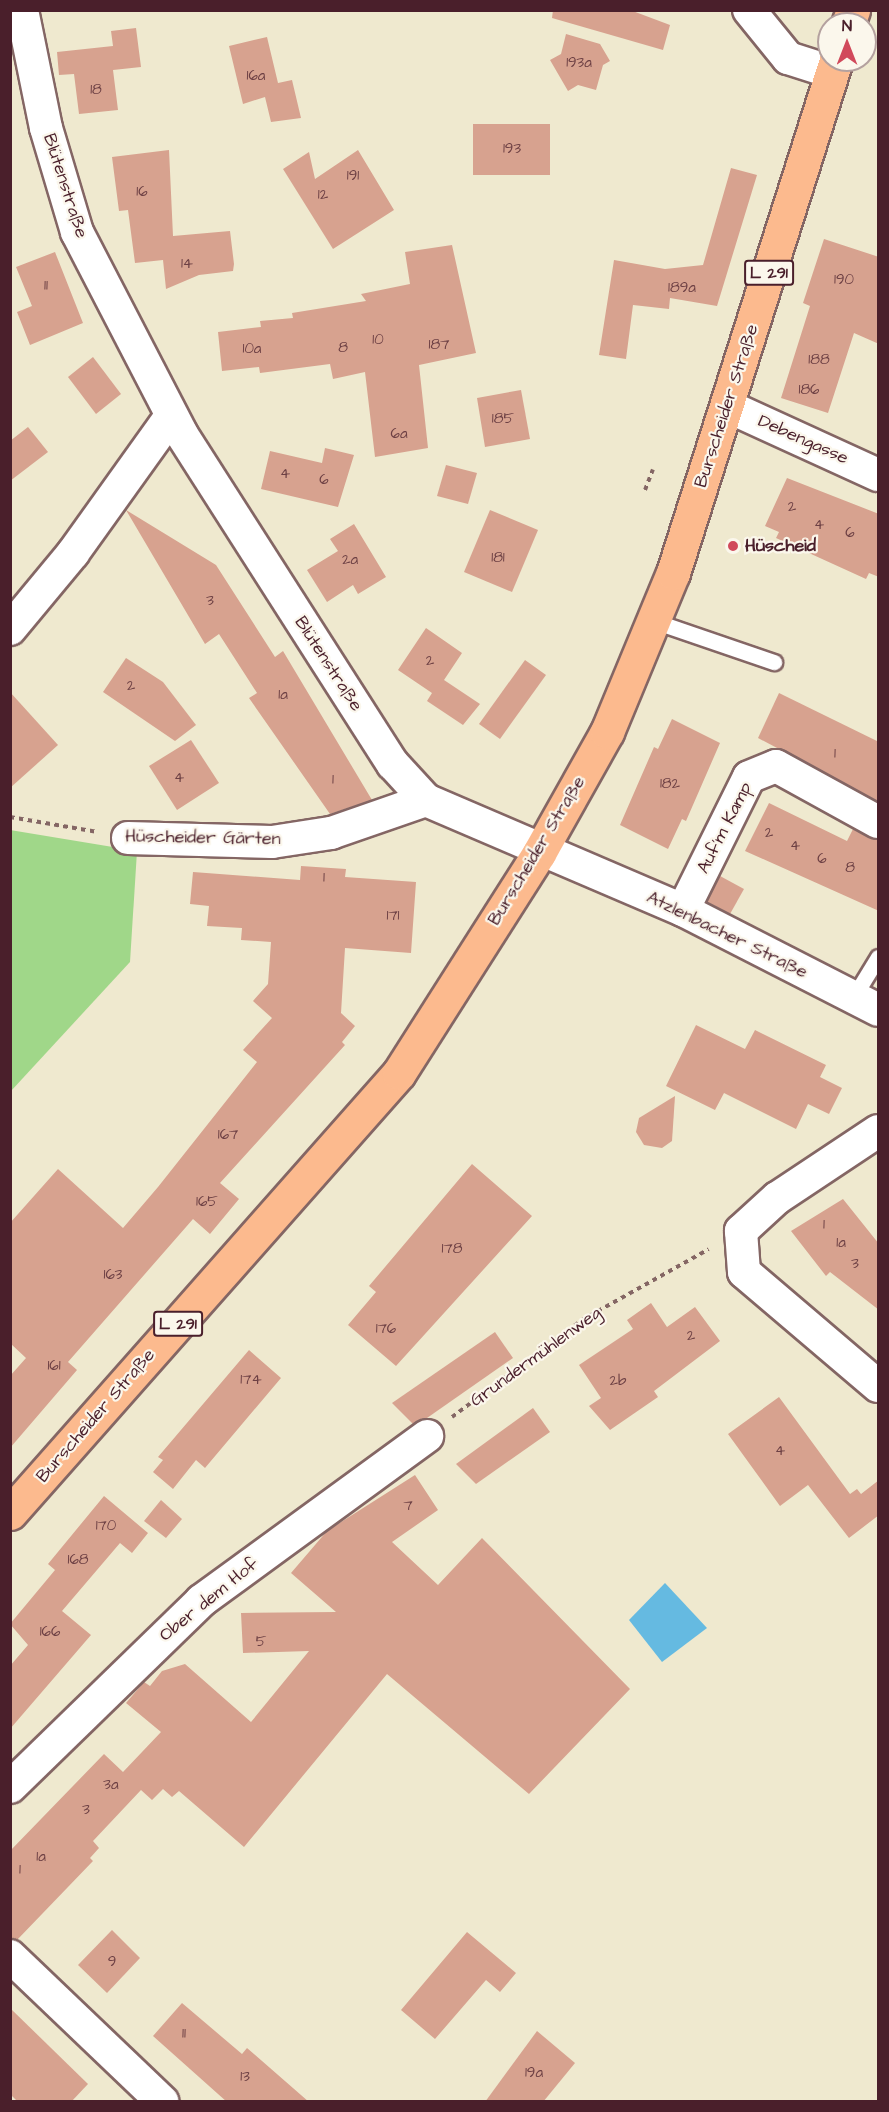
<!DOCTYPE html>
<html>
<head>
<meta charset="utf-8">
<style>
	body { margin:0 }
	#map { position:relative; width:889px; height:2112px; overflow:hidden; background:#efe9cf; font-family:"Architects Daughter",sans-serif }
	div>[style] { position:absolute }
	[style*='--x'] { left:calc(var(--x)*1px); top:calc(var(--y)*1px); width:calc(var(--w)*1px); rotate:calc(var(--a)*1deg) }
	.green>* { inset:0; background:#a0d789 }
	.water>* { inset:0; background:#65bae1 }
	.building>* { inset:0; background:#d7a28f }
	.path>* { height:4px; margin-top:-2px; transform-origin:0; background:repeating-linear-gradient(90deg,#846664 0 4.5px,transparent 0 9px) }
	.roads { filter:drop-shadow(2px 0 #846664) drop-shadow(-2px 0 #846664) drop-shadow(0 2px #846664) drop-shadow(0 -2px #846664) }
	.lane>* { height:15px; margin:-7.5px; padding:0 7.5px; transform-origin:7.5px; border-radius:7.5px; background:#fff }
	.street>* { height:32px; margin:-16px; padding:0 16px; transform-origin:16px; border-radius:16px; background:#fff }
	.primary>* { height:33px; margin:-16.5px; padding:0 16.5px; transform-origin:16.5px; border-radius:16.5px; background:#fcba8e }
	.dots>* { width:16px; height:16px; translate:-50% -50%; box-sizing:border-box; border:3px solid #fbf7ec; border-radius:50% }
	span { translate:-50% -50%; white-space:nowrap; text-align:center; line-height:1.15; -webkit-text-stroke:4.5px #fbf7ec; paint-order:stroke }
	.number-label { font-size:15px; color:#6d4044 }
	.number-label span { -webkit-text-stroke-width:0 }
	.shield-label span { padding:2px 4px; background:#fbf7ec; border:2px solid; border-radius:4px; -webkit-text-stroke-width:0 }
	.shield-label { font-size:16px; color:#4a1f2b; font-weight:700 }
	.street-label { font-size:18px; color:#4a1f2b }
	.poi-label { font-size:18px; color:#4a1f2b; font-weight:700 }
	.left { translate:0 -50%; text-align:left }
	.frame { position:absolute; inset:0; border:12px solid #4a1f2b; pointer-events:none }
	.north { position:absolute; left:817px; top:12px; width:60px; height:60px; box-sizing:border-box; background:#fbf7ec; border:2px solid #b4a19f; border-radius:50%; rotate:0deg; font-size:16px; font-weight:700; line-height:24px; text-align:center; color:#4a1f2b }
	.north::after { content:''; display:block; margin:auto; width:21px; height:27px; background:#d1495b; clip-path:polygon(50% 0,100% 100%,50% 72%,0 100%) }
</style>
</head>
<body>
<div id="map">
	<div class="green">
		<i style="clip-path:polygon(10px 830px,137px 851px,130px 962px,11px 1091px)"></i>
	</div>
	<div class="water">
		<i style="clip-path:polygon(665px 1583px,707px 1628px,662px 1662px,629px 1620px)"></i>
	</div>
	<div class="building">
		<i style="clip-path:polygon(553px 10px,630px 10px,670px 25px,663px 50px,552px 18px)"></i>
		<i style="clip-path:polygon(136px 28px,141px 67px,113px 70px,118px 110px,79px 114px,74px 74px,59px 75px,57px 52px,113px 46px,111px 31px)"></i>
		<i style="clip-path:polygon(566px 34px,600px 44px,610px 61px,603px 65px,596px 90px,578px 85px,568px 91px,550px 60px,561px 54px)"></i>
		<i style="clip-path:polygon(267px 37px,278px 83px,292px 80px,301px 118px,271px 122px,265px 97px,243px 104px,229px 46px)"></i>
		<i style="clip-path:polygon(473px 124px,550px 124px,550px 175px,473px 175px)"></i>
		<i style="clip-path:polygon(169px 150px,173px 236px,230px 231px,234px 264px,233px 271px,199px 275px,166px 289px,163px 260px,135px 263px,128px 210px,119px 211px,112px 157px)"></i>
		<i style="clip-path:polygon(358px 150px,394px 210px,333px 249px,283px 169px,309px 152px,315px 179px)"></i>
		<i style="clip-path:polygon(731px 168px,757px 175px,717px 306px,670px 298px,669px 309px,633px 305px,626px 359px,599px 355px,614px 260px,665px 269px,703px 265px)"></i>
		<i style="clip-path:polygon(824px 239px,879px 257px,879px 344px,854px 333px,828px 413px,781px 398px,810px 306px,803px 303px)"></i>
		<i style="clip-path:polygon(452px 245px,476px 353px,419px 365px,428px 448px,375px 457px,365px 372px,333px 379px,330px 364px,260px 373px,259px 367px,222px 371px,218px 332px,261px 327px,260px 321px,293px 318px,292px 313px,366px 301px,361px 294px,410px 284px,405px 252px)"></i>
		<i style="clip-path:polygon(55px 252px,83px 323px,30px 345px,17px 312px,32px 306px,16px 267px)"></i>
		<i style="clip-path:polygon(93px 357px,121px 394px,96px 414px,68px 377px)"></i>
		<i style="clip-path:polygon(521px 390px,530px 439px,485px 447px,477px 398px)"></i>
		<i style="clip-path:polygon(28px 427px,48px 452px,10px 481px,10px 441px)"></i>
		<i style="clip-path:polygon(325px 448px,354px 455px,338px 507px,261px 489px,270px 451px,322px 463px)"></i>
		<i style="clip-path:polygon(446px 465px,477px 473px,468px 504px,437px 496px)"></i>
		<i style="clip-path:polygon(787px 478px,879px 514px,879px 577px,869px 573px,866px 579px,776px 538px,779px 532px,765px 526px)"></i>
		<i style="clip-path:polygon(126px 510px,216px 565px,275px 657px,283px 651px,372px 800px,330px 814px,249px 698px,257px 693px,219px 634px,205px 644px)"></i>
		<i style="clip-path:polygon(490px 510px,538px 530px,512px 592px,464px 572px)"></i>
		<i style="clip-path:polygon(354px 524px,386px 577px,358px 594px,353px 585px,327px 602px,307px 570px,338px 551px,330px 539px)"></i>
		<i style="clip-path:polygon(426px 628px,462px 653px,444px 680px,480px 704px,463px 725px,427px 701px,432px 693px,398px 670px)"></i>
		<i style="clip-path:polygon(126px 658px,163px 682px,196px 725px,175px 741px,103px 692px)"></i>
		<i style="clip-path:polygon(525px 660px,546px 675px,500px 739px,479px 724px)"></i>
		<i style="clip-path:polygon(10px 692px,58px 745px,10px 788px)"></i>
		<i style="clip-path:polygon(779px 693px,879px 742px,879px 802px,758px 738px)"></i>
		<i style="clip-path:polygon(672px 719px,720px 743px,686px 821px,682px 819px,668px 849px,620px 825px,654px 747px,658px 749px)"></i>
		<i style="clip-path:polygon(191px 740px,219px 783px,177px 810px,149px 766px)"></i>
		<i style="clip-path:polygon(769px 803px,847px 841px,853px 829px,879px 840px,879px 911px,745px 851px)"></i>
		<i style="clip-path:polygon(301px 866px,346px 869px,345px 877px,416px 882px,411px 953px,345px 948px,341px 1013px,355px 1026px,342px 1042px,345px 1045px,220px 1183px,239px 1199px,210px 1234px,193px 1219px,68px 1362px,77px 1370px,10px 1448px,10px 1376px,26px 1358px,10px 1343px,10px 1223px,58px 1169px,123px 1228px,158px 1187px,257px 1062px,243px 1050px,272px 1018px,253px 1001px,268px 984px,271px 942px,241px 940px,242px 928px,207px 926px,209px 906px,190px 904px,193px 872px,300px 880px)"></i>
		<i style="clip-path:polygon(720px 876px,744px 889px,730px 914px,707px 902px)"></i>
		<i style="clip-path:polygon(696px 1025px,745px 1049px,755px 1030px,826px 1065px,820px 1077px,842px 1088px,829px 1114px,808px 1104px,796px 1129px,724px 1093px,715px 1110px,666px 1086px)"></i>
		<i style="clip-path:polygon(675px 1096px,672px 1141px,662px 1148px,644px 1145px,636px 1132px,639px 1118px)"></i>
		<i style="clip-path:polygon(472px 1164px,532px 1216px,396px 1366px,348px 1325px,376px 1292px,369px 1286px)"></i>
		<i style="clip-path:polygon(843px 1199px,879px 1244px,879px 1310px,830px 1272px,826px 1276px,791px 1231px)"></i>
		<i style="clip-path:polygon(651px 1303px,667px 1327px,695px 1307px,720px 1341px,654px 1391px,658px 1397px,610px 1430px,589px 1406px,601px 1398px,579px 1365px,633px 1329px,627px 1320px)"></i>
		<i style="clip-path:polygon(495px 1332px,513px 1358px,427px 1418px,413px 1424px,392px 1403px)"></i>
		<i style="clip-path:polygon(249px 1350px,281px 1378px,205px 1468px,196px 1460px,173px 1489px,153px 1472px,163px 1460px,158px 1457px)"></i>
		<i style="clip-path:polygon(779px 1397px,850px 1494px,857px 1489px,861px 1494px,879px 1480px,879px 1515px,849px 1538px,808px 1485px,780px 1506px,728px 1434px)"></i>
		<i style="clip-path:polygon(533px 1408px,550px 1432px,476px 1484px,456px 1464px)"></i>
		<i style="clip-path:polygon(415px 1475px,438px 1510px,392px 1542px,438px 1585px,482px 1538px,630px 1689px,529px 1794px,387px 1674px,244px 1847px,179px 1791px,172px 1797px,163px 1789px,152px 1800px,141px 1790px,93px 1841px,99px 1848px,90px 1858px,93px 1861px,17px 1940px,10px 1939px,10px 1851px,104px 1754px,123px 1772px,161px 1732px,126px 1703px,144px 1682px,150px 1686px,162px 1671px,185px 1664px,251px 1722px,309px 1651px,243px 1653px,241px 1613px,336px 1612px,291px 1573px,327px 1531px)"></i>
		<i style="clip-path:polygon(104px 1496px,148px 1533px,132px 1553px,120px 1543px,62px 1611px,91px 1635px,10px 1729px,10px 1666px,28px 1645px,10px 1624px,55px 1570px,48px 1564px)"></i>
		<i style="clip-path:polygon(161px 1500px,182px 1519px,166px 1538px,144px 1521px)"></i>
		<i style="clip-path:polygon(112px 1930px,140px 1958px,107px 1993px,78px 1965px)"></i>
		<i style="clip-path:polygon(467px 1932px,516px 1973px,500px 1992px,486px 1980px,435px 2039px,401px 2010px)"></i>
		<i style="clip-path:polygon(182px 2003px,242px 2054px,247px 2048px,309px 2102px,227px 2102px,153px 2036px)"></i>
		<i style="clip-path:polygon(10px 2008px,88px 2084px,71px 2102px,18px 2102px,10px 2094px)"></i>
		<i style="clip-path:polygon(537px 2031px,575px 2063px,543px 2102px,485px 2102px)"></i>
	</div>
	<div class="path">
		<i style="--x:645;--y:490;--w:22;--a:-69"></i>
		<i style="--x:10;--y:817;--w:89;--a:9.7"></i>
		<i style="--x:452;--y:1417;--w:162;--a:-36.7"></i>
		<i style="--x:582;--y:1320;--w:145;--a:-29.2"></i>
	</div>
	<div class="roads">
		<div class="lane">
			<i style="--x:654;--y:621;--w:127;--a:18.9"></i>
			<i style="--x:853;--y:998;--w:48;--a:-58.6"></i>
		</div>
		<div class="street">
			<i style="--x:22;--y:10;--w:120;--a:78.5"></i>
			<i style="--x:46;--y:128;--w:109;--a:73.4"></i>
			<i style="--x:77;--y:232;--w:226;--a:62.6"></i>
			<i style="--x:181;--y:433;--w:393;--a:57.4"></i>
			<i style="--x:393;--y:764;--w:49;--a:47.5"></i>
			<i style="--x:426;--y:800;--w:280;--a:23.2"></i>
			<i style="--x:683;--y:910;--w:219;--a:27.1"></i>
			<i style="--x:749;--y:10;--w:62;--a:50.9"></i>
			<i style="--x:788;--y:58;--w:46;--a:17.7"></i>
			<i style="--x:727;--y:406;--w:166;--a:24.6"></i>
			<i style="--x:10;--y:629;--w:99;--a:-50.3"></i>
			<i style="--x:73;--y:553;--w:168;--a:-54.4"></i>
			<i style="--x:128;--y:838;--w:144;--a:1.6"></i>
			<i style="--x:272;--y:842;--w:60;--a:-8.7"></i>
			<i style="--x:331;--y:833;--w:101;--a:-19.2"></i>
			<i style="--x:683;--y:910;--w:148;--a:-63.6"></i>
			<i style="--x:749;--y:777;--w:29;--a:-22"></i>
			<i style="--x:776;--y:766;--w:116;--a:28.8"></i>
			<i style="--x:878;--y:1131;--w:121;--a:146.4"></i>
			<i style="--x:777;--y:1198;--w:49;--a:137.5"></i>
			<i style="--x:741;--y:1231;--w:41;--a:85.8"></i>
			<i style="--x:744;--y:1272;--w:176;--a:40.4"></i>
			<i style="--x:10;--y:1787;--w:267;--a:-44.2"></i>
			<i style="--x:201;--y:1601;--w:280;--a:-36.1"></i>
			<i style="--x:10;--y:1956;--w:211;--a:43.7"></i>
		</div>
		<div class="primary">
			<i style="--x:848;--y:24;--w:15;--a:-70"></i>
			<i style="--x:10;--y:1513;--w:587;--a:-48.52"></i>
			<i style="--x:399;--y:1073;--w:261;--a:-57.5"></i>
			<i style="--x:539;--y:853;--w:139;--a:-60.7"></i>
			<i style="--x:607;--y:732;--w:172;--a:-67.5"></i>
			<i style="--x:673;--y:573;--w:538;--a:-72.37"></i>
		</div>
	</div>
	<div class="dots">
		<i style="left:733px;top:546px;background:#d1495b"></i>
	</div>
	<div class="number-label">
		<span style="left:579px;top:63px">193a</span>
		<span style="left:256px;top:76px">16a</span>
		<span style="left:96px;top:90px">18</span>
		<span style="left:512px;top:149px">193</span>
		<span style="left:353px;top:176px">191</span>
		<span style="left:142px;top:192px">16</span>
		<span style="left:323px;top:195px">12</span>
		<span style="left:187px;top:264px">14</span>
		<span style="left:844px;top:280px">190</span>
		<span style="left:46px;top:286px">11</span>
		<span style="left:682px;top:288px">189a</span>
		<span style="left:378px;top:340px">10</span>
		<span style="left:439px;top:345px">187</span>
		<span style="left:343px;top:348px">8</span>
		<span style="left:252px;top:349px">10a</span>
		<span style="left:819px;top:360px">188</span>
		<span style="left:809px;top:390px">186</span>
		<span style="left:503px;top:419px">185</span>
		<span style="left:399px;top:434px">6a</span>
		<span style="left:285px;top:474px">4</span>
		<span style="left:324px;top:480px">6</span>
		<span style="left:792px;top:507px">2</span>
		<span style="left:819px;top:525px">4</span>
		<span style="left:850px;top:533px">6</span>
		<span style="left:498px;top:558px">181</span>
		<span style="left:350px;top:560px">2a</span>
		<span style="left:210px;top:601px">3</span>
		<span style="left:430px;top:661px">2</span>
		<span style="left:131px;top:686px">2</span>
		<span style="left:283px;top:695px">1a</span>
		<span style="left:835px;top:754px">1</span>
		<span style="left:179px;top:778px">4</span>
		<span style="left:333px;top:780px">1</span>
		<span style="left:670px;top:784px">182</span>
		<span style="left:769px;top:833px">2</span>
		<span style="left:795px;top:846px">4</span>
		<span style="left:822px;top:859px">6</span>
		<span style="left:850px;top:868px">8</span>
		<span style="left:324px;top:878px">1</span>
		<span style="left:393px;top:916px">171</span>
		<span style="left:228px;top:1135px">167</span>
		<span style="left:207px;top:1202px">165</span>
		<span style="left:824px;top:1225px">1</span>
		<span style="left:841px;top:1243px">1a</span>
		<span style="left:452px;top:1249px">178</span>
		<span style="left:855px;top:1264px">3</span>
		<span style="left:113px;top:1275px">163</span>
		<span style="left:386px;top:1329px">176</span>
		<span style="left:691px;top:1336px">2</span>
		<span style="left:54px;top:1366px">161</span>
		<span style="left:251px;top:1380px">174</span>
		<span style="left:618px;top:1381px">2b</span>
		<span style="left:780px;top:1451px">4</span>
		<span style="left:408px;top:1506px">7</span>
		<span style="left:106px;top:1526px">170</span>
		<span style="left:78px;top:1560px">168</span>
		<span style="left:50px;top:1632px">166</span>
		<span style="left:261px;top:1642px">5</span>
		<span style="left:111px;top:1785px">3a</span>
		<span style="left:86px;top:1810px">3</span>
		<span style="left:41px;top:1857px">1a</span>
		<span style="left:20px;top:1870px">1</span>
		<span style="left:112px;top:1962px">9</span>
		<span style="left:184px;top:2034px">11</span>
		<span style="left:534px;top:2073px">19a</span>
		<span style="left:245px;top:2077px">13</span>
	</div>
	<div class="shield-label">
		<span style="left:769px;top:273px">L 291</span>
		<span style="left:178px;top:1324px">L 291</span>
	</div>
	<div class="street-label">
		<span style="left:65px;top:186px;rotate:72deg">Blütenstraße</span>
		<span style="left:727px;top:406px;rotate:-72deg">Burscheider Straße</span>
		<span style="left:803px;top:440px;rotate:24deg">Debengasse</span>
		<span style="left:328px;top:664px;rotate:57deg">Blütenstraße</span>
		<span style="left:725px;top:828px;rotate:-63deg">Auf'm Kamp</span>
		<span style="left:203px;top:838px;rotate:1deg">Hüscheider Gärten</span>
		<span style="left:537px;top:851px;rotate:-59deg">Burscheider Straße</span>
		<span style="left:727px;top:935px;rotate:26deg">Atzlenbacher Straße</span>
		<span style="left:536px;top:1357px;rotate:-36deg">Grundermühlenweg</span>
		<span style="left:96px;top:1416px;rotate:-49deg">Burscheider Straße</span>
		<span style="left:209px;top:1600px;rotate:-39deg">Ober dem Hof</span>
	</div>
	<div class="poi-label">
		<span class="left" style="left:745px;top:546px">Hüscheid</span>
	</div>
	<div class="frame"></div>
	<div class="north">N</div>
</div>
</body>
</html>
